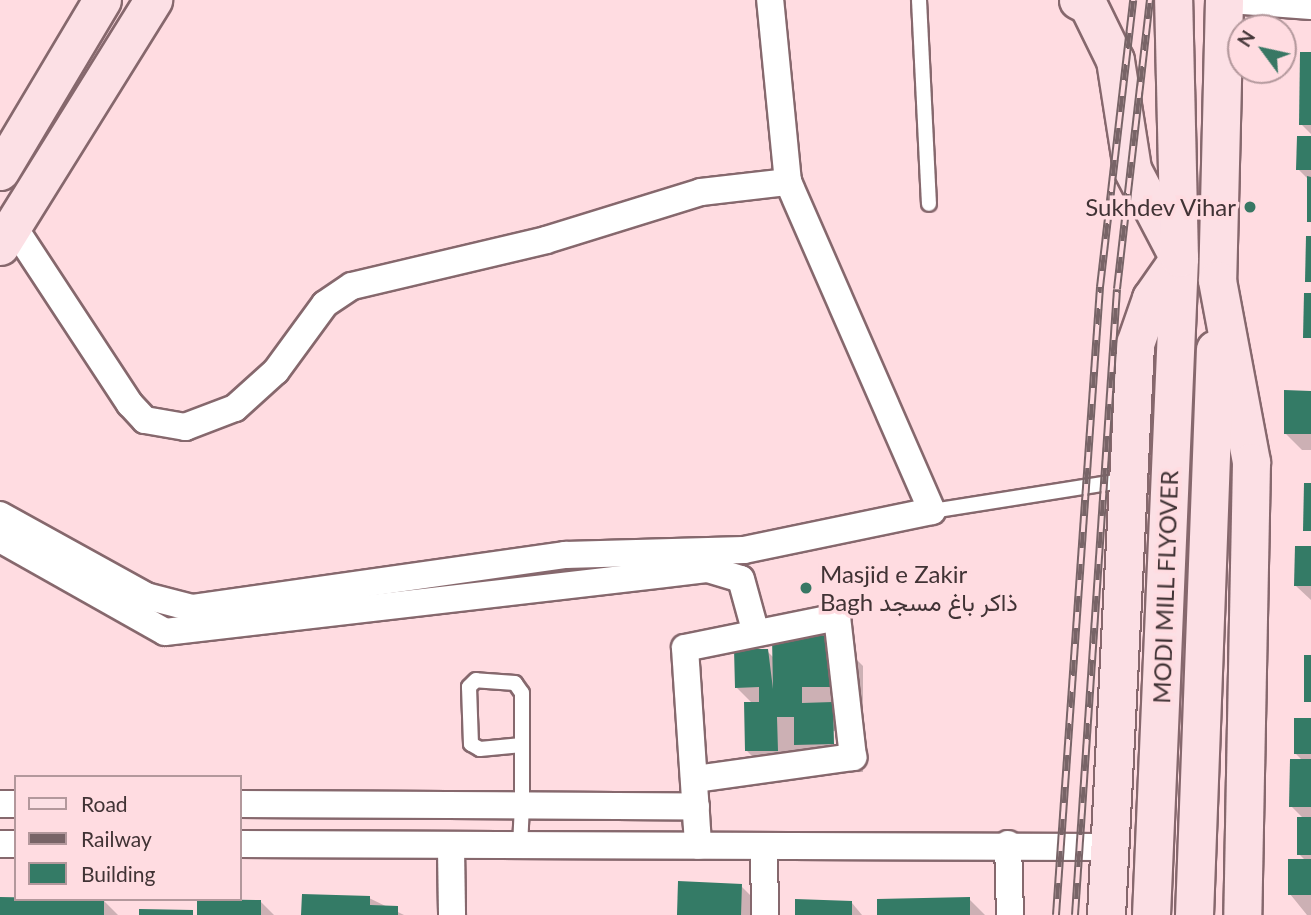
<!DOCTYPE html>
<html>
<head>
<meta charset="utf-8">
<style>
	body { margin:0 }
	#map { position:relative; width:1311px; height:915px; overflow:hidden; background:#ffdce1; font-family:Lato,Vazirmatn,sans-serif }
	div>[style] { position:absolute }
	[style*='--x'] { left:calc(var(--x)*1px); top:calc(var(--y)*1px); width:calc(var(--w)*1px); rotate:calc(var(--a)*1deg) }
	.shadow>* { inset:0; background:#0003 }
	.building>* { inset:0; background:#347b66 }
	.roads { filter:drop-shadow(2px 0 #86686d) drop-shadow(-2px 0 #86686d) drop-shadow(0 2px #86686d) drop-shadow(0 -2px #86686d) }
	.service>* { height:14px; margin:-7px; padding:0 7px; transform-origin:7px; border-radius:7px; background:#fff }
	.minor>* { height:26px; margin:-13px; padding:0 13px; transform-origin:13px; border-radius:13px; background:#fff }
	.secondary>* { height:37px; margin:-18.5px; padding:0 18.5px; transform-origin:18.5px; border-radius:18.5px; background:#fce0e5 }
	.rail>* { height:8px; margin-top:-4px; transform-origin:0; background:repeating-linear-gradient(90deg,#ffdce1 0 16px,#786467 0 32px); box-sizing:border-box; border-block:2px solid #786467 }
	.dots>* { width:19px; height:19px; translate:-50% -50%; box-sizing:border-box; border:4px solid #ffdce1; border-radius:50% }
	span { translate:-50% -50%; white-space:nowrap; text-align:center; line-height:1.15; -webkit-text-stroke:7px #ffdce1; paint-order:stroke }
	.poi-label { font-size:24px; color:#413335 }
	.right { translate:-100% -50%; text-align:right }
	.left { translate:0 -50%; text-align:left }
	.street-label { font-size:24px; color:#413335 }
	.legend { position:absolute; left:14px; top:775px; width:228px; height:126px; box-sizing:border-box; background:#ffdce1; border:2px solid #b3989c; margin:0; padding:9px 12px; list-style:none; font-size:21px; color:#413335 }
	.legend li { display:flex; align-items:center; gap:14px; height:35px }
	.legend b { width:35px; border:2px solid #b3989c }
	.north { position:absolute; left:1227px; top:14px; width:70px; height:70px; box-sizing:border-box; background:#ffdce1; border:2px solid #b3989c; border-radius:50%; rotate:303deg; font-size:19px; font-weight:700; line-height:28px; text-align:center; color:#413335 }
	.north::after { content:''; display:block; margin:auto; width:24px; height:32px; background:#387764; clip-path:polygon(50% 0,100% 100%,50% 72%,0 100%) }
</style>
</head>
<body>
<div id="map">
	<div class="shadow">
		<i style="clip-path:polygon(1311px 53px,1311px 134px,1301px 124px)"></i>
		<i style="clip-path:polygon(1311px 138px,1311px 224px,1308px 179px,1298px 169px)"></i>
		<i style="clip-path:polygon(1311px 392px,1311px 450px,1302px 450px,1285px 433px)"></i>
		<i style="clip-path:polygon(1311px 547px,1311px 600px,1296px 586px)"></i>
		<i style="clip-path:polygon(evenodd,834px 637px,863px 666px,863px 715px,844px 716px,862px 733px,863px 772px,825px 773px,806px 754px,807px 779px,776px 780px,747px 751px,753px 704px,736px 687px,767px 651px,774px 658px,834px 637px,832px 731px,836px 731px,836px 752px,832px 752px,832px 731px)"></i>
		<i style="clip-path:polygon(1311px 720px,1311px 915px,1307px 915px,1290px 894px,1306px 861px,1299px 854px,1304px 819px,1291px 806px,1303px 761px,1295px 753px)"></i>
		<i style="clip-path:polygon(741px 886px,752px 897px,752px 915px,679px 915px)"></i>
		<i style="clip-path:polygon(0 898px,103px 900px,118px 915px,0 915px)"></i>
		<i style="clip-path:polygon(369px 898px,404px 915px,303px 915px)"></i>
		<i style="clip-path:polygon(969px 899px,985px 915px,879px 915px)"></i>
		<i style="clip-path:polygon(261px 902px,274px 915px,199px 915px)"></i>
		<i style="clip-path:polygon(852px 903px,862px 915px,797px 915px)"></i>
	</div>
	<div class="building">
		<i style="clip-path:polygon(1300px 52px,1311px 52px,1311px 125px,1299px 125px)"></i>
		<i style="clip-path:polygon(1297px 136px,1311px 136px,1311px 170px,1296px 170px)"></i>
		<i style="clip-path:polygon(1307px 176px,1311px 177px,1311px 222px,1307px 222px)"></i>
		<i style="clip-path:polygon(1306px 236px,1311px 236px,1311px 282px,1305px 282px)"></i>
		<i style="clip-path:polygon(1304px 293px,1311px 293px,1311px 338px,1303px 338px)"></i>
		<i style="clip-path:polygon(1284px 390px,1311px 391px,1311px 434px,1284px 434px)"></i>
		<i style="clip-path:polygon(1304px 483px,1311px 483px,1311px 531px,1303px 531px)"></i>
		<i style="clip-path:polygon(1295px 546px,1311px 546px,1311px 586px,1294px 586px)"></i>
		<i style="clip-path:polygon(834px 635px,835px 687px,802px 687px,802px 703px,833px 702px,834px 744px,794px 745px,794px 717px,777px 717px,778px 751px,745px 751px,744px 702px,759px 702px,759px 687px,735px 688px,734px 649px,768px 649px,773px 689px,772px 637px)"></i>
		<i style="clip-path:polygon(1304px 655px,1311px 655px,1311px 702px,1304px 702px)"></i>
		<i style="clip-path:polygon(1294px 718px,1311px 718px,1311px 754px,1294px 754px)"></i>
		<i style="clip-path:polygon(1290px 759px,1311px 759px,1311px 807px,1289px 807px)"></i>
		<i style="clip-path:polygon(1297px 817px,1311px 817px,1311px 855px,1297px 855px)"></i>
		<i style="clip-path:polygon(1288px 859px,1311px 859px,1311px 895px,1288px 895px)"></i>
		<i style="clip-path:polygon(678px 881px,742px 884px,741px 915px,677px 915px)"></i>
		<i style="clip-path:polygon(302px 894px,370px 896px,370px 905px,398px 906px,398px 915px,301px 915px)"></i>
		<i style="clip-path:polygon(0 897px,104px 899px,104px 915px,0 915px)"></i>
		<i style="clip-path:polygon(970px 897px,970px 915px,877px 915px,877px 899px)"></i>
		<i style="clip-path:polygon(197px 899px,261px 900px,261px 915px,197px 915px)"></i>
		<i style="clip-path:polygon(795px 899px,852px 901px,852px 915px,795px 915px)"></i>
		<i style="clip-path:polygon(139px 909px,193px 910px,193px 915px,139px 915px)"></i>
	</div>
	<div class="roads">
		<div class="service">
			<i style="--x:919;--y:0;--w:204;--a:87.2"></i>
			<i style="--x:932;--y:511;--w:198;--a:-9"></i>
			<i style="--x:520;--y:847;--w:42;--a:-87.3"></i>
			<i style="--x:522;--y:805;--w:112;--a:-90"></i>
			<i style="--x:522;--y:693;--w:12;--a:-125"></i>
			<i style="--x:515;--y:683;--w:39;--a:-176"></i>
			<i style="--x:476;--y:680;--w:10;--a:135"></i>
			<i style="--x:469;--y:687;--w:57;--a:88"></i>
			<i style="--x:471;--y:744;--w:10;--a:29"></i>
			<i style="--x:480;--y:749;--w:42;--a:-5.4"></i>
		</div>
		<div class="minor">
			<i style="--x:1230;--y:0;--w:81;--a:4.2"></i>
			<i style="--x:13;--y:226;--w:213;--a:56.7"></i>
			<i style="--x:130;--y:404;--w:22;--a:47"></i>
			<i style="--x:145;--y:420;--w:41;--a:9.9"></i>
			<i style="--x:185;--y:427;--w:53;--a:-20.8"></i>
			<i style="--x:235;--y:408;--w:55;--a:-42.1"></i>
			<i style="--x:276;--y:371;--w:83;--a:-53.8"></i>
			<i style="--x:325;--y:304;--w:32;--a:-34"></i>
			<i style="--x:352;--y:286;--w:199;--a:-13.3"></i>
			<i style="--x:546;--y:240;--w:162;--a:-17.2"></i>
			<i style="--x:701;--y:192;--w:88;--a:-6.6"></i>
			<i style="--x:0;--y:515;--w:167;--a:29"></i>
			<i style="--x:146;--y:596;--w:48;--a:14.6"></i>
			<i style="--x:192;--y:608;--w:377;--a:-8.1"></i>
			<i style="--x:565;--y:555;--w:179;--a:-1.6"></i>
			<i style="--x:744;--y:550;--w:192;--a:-11.7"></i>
			<i style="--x:932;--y:511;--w:359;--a:-113.6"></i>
			<i style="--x:788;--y:182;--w:183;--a:-95.6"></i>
			<i style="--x:0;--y:539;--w:189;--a:29.4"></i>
			<i style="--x:165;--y:632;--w:547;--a:-6.62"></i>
			<i style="--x:708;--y:569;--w:34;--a:17"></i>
			<i style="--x:741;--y:579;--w:53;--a:74.6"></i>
			<i style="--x:695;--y:779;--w:160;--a:-7.9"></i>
			<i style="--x:853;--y:757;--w:141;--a:-96.5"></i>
			<i style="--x:837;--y:617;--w:155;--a:168.5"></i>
			<i style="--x:685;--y:648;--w:198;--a:86.2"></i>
			<i style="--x:0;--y:804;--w:16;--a:0"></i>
			<i style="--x:240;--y:804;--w:456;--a:0.3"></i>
			<i style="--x:0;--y:844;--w:16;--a:0"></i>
			<i style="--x:240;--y:844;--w:870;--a:0.2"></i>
			<i style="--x:1008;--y:844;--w:71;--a:88.4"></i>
			<i style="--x:764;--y:846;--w:69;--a:89.2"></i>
			<i style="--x:451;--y:849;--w:66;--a:89.1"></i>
		</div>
		<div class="secondary">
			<i style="--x:1078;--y:0;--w:11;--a:27"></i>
			<i style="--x:1088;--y:5;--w:61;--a:63.9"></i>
			<i style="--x:1115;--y:60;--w:110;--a:81.1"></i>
			<i style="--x:1132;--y:169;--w:93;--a:62.3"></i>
			<i style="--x:1224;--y:0;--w:280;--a:91.4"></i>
			<i style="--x:1217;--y:280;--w:185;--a:79.4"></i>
			<i style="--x:1251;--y:462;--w:453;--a:91.1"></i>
			<i style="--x:0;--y:171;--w:199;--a:-59.2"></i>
			<i style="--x:0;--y:246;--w:290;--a:-58.1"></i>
			<i style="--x:1106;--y:915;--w:572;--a:-87.09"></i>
			<i style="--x:1135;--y:344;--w:49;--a:-70.8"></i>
			<i style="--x:1151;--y:298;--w:49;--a:-55"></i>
			<i style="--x:1151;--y:915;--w:658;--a:-87.56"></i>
			<i style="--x:1179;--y:258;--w:258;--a:-91.3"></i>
			<i style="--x:1194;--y:915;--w:566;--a:-87.88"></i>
		</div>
	</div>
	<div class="rail">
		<i style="--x:1056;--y:915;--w:630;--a:-85.99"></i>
		<i style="--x:1100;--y:287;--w:289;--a:-83.4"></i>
		<i style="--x:1075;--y:915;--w:627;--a:-86.16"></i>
		<i style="--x:1117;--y:289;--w:291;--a:-83.5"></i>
	</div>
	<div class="dots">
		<i style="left:1250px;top:207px;background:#387764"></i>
		<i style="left:806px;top:588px;background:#387764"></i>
	</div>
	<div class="poi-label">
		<span class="right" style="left:1236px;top:207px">Sukhdev Vihar</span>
		<span class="left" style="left:820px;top:588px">Masjid e Zakir<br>Bagh ذاکر باغ مسجد</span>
	</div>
	<div class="street-label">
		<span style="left:1165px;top:587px;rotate:-88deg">MODI MILL FLYOVER</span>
	</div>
	<ul class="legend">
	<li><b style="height:9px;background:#fce0e5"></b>Road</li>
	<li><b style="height:9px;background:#786467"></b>Railway</li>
	<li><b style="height:19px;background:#347b66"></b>Building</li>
	</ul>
	<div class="north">N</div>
</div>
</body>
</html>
